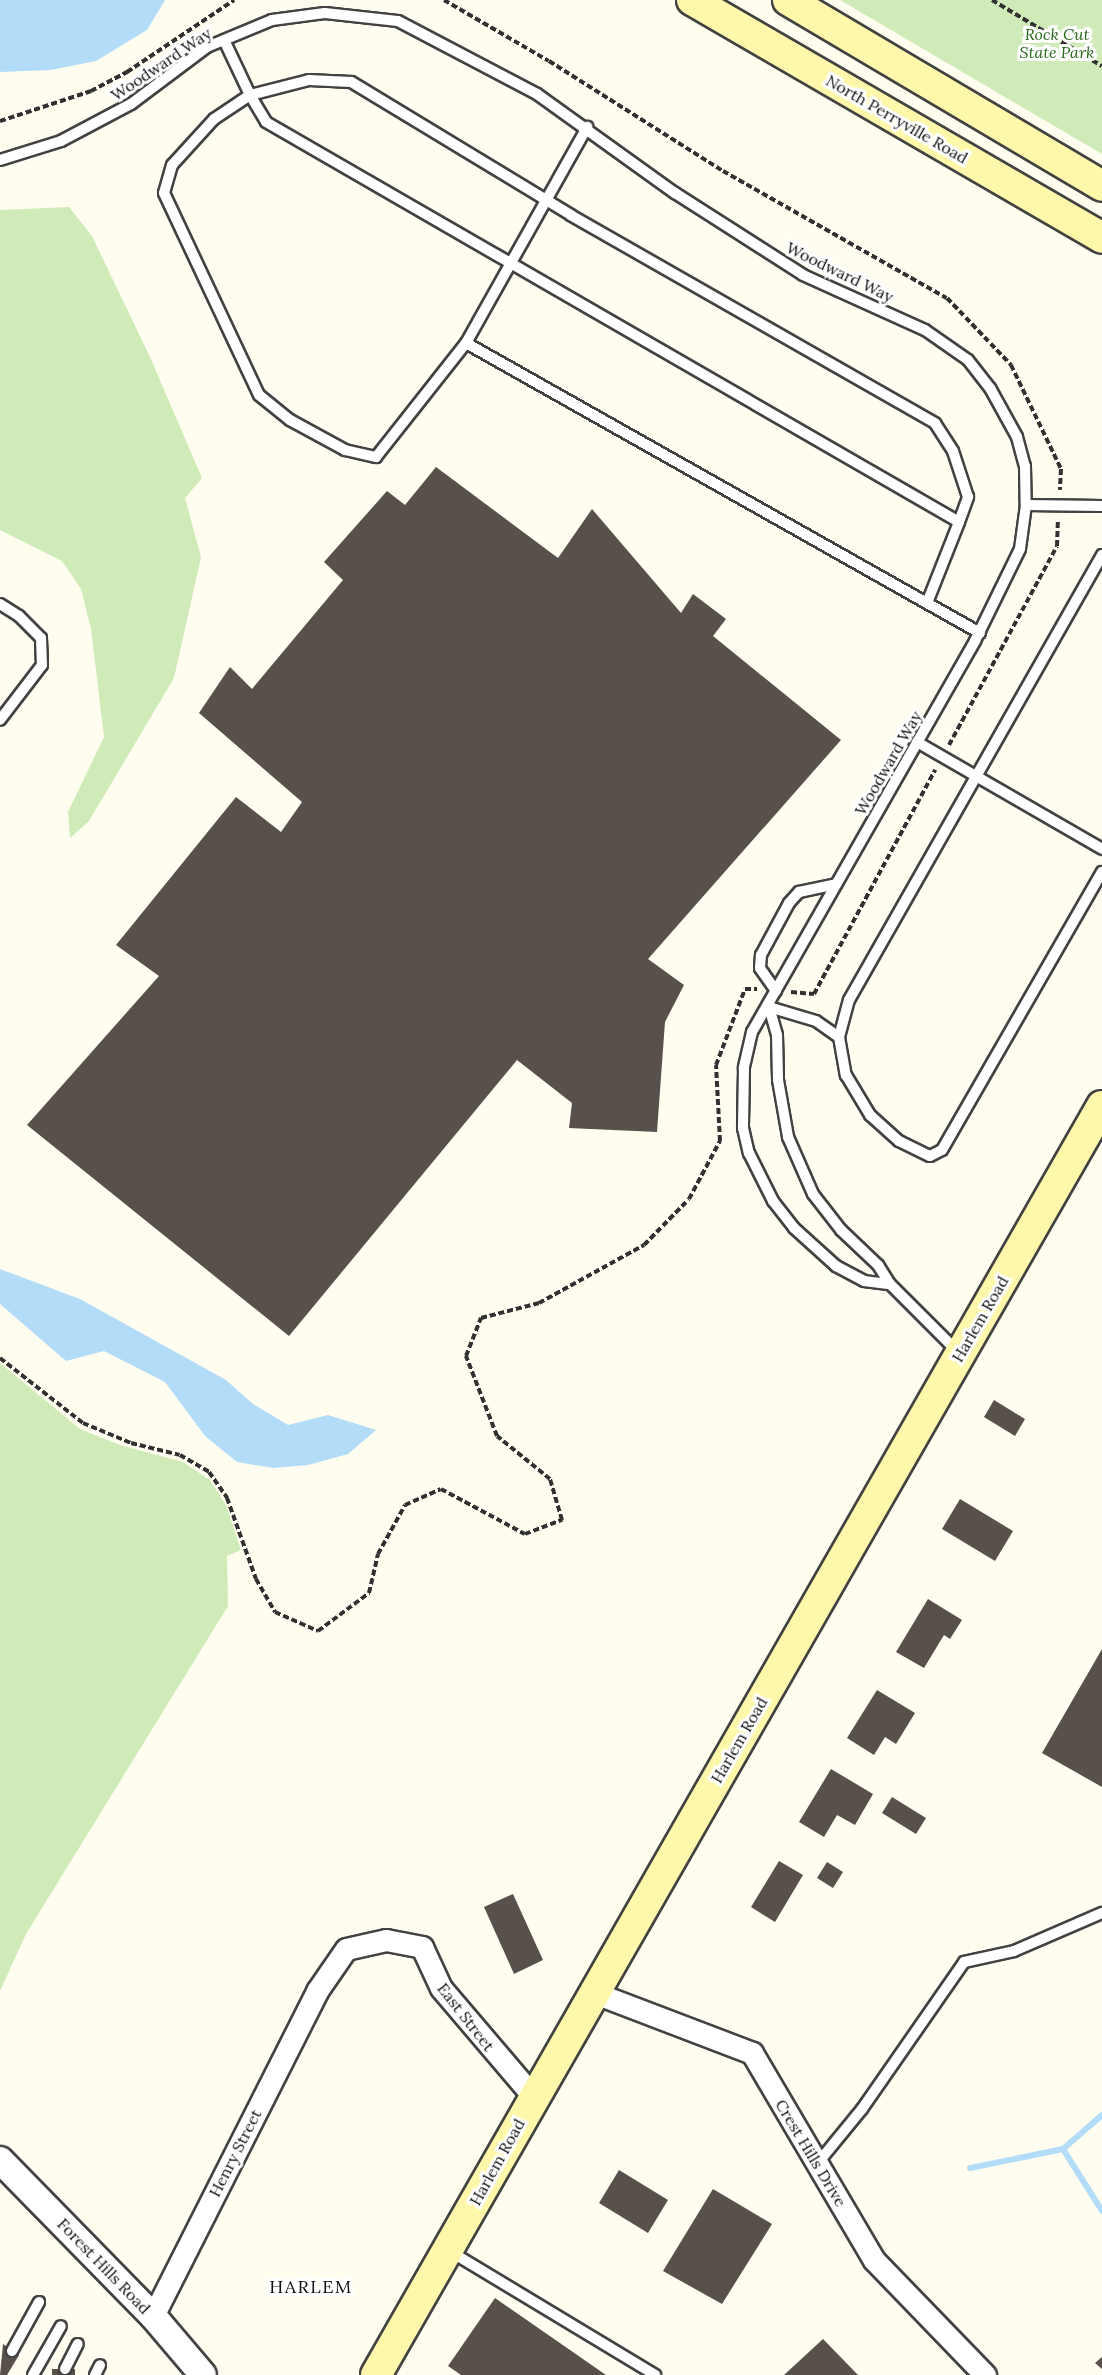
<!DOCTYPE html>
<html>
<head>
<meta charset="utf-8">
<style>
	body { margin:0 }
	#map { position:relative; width:1102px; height:2375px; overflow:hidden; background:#fffdf0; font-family:Lora,serif }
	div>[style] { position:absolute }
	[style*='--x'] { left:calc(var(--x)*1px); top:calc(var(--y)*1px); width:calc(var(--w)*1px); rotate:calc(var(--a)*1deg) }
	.green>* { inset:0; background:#d1ebb8 }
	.water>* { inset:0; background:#b3dcf8 }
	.stream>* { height:6px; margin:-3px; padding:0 3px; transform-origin:3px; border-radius:3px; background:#b3dcf8 }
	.building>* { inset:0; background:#58504a }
	.path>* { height:4px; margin-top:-2px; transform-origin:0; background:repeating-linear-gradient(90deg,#313131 0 6px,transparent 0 9px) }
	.roads { filter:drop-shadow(2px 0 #424242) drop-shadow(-2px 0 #424242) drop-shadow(0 2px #424242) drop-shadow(0 -2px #424242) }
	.service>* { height:10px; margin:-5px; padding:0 5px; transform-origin:5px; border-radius:5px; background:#fff }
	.minor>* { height:21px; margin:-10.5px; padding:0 10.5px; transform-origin:10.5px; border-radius:10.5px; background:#fff }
	.tertiary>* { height:26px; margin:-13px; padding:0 13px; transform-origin:13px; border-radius:13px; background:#fff }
	.secondary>* { height:30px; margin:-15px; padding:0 15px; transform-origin:15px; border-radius:15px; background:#fff8ab }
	span { translate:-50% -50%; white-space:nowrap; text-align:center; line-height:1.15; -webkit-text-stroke:6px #fff; paint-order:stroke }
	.park-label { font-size:16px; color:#2a691c; font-style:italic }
	.street-label { font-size:16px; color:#0f0f0f }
	.neighbourhood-label { font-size:18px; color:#0f0f0f; letter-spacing:1.5px }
</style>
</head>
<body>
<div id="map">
	<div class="green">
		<i style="clip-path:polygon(840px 0,1102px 0,1102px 154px)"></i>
		<i style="clip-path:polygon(69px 207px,92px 236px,150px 357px,202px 478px,185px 498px,201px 557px,174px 678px,89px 821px,70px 838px,68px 812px,104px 737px,91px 629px,81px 589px,62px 561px,0 530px,0 210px)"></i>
		<i style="clip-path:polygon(0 1363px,80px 1429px,120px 1445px,183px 1462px,210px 1480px,226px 1505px,241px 1550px,227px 1556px,228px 1606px,26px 1934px,0 1991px)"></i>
	</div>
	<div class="water">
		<i style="clip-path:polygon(0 0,165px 0,147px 30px,96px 61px,51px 70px,0 72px)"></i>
		<i style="clip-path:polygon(0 1269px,80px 1299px,226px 1380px,253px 1404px,288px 1425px,328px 1415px,376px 1430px,348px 1454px,308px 1465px,273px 1468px,237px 1462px,205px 1436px,165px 1382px,104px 1351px,66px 1361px,0 1304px)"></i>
	</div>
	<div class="stream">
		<i style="--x:1063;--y:2149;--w:73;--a:57.8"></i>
		<i style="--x:970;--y:2168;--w:95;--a:-11.5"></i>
		<i style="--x:1063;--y:2149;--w:52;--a:-41.1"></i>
	</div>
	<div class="building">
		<i style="clip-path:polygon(436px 467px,558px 558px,592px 509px,681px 613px,693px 594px,726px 619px,713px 636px,841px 740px,648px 959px,684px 985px,665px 1022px,657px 1132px,569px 1128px,572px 1103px,517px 1060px,289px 1336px,27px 1125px,159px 976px,116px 945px,236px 797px,281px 832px,302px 802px,199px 713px,230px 667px,252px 689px,343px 580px,324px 562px,387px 491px,405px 505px)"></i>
		<i style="clip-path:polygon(994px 1400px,1025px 1419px,1015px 1436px,984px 1417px)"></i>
		<i style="clip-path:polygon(960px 1499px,1013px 1531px,995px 1561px,942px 1529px)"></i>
		<i style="clip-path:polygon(928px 1599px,962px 1620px,950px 1639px,944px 1635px,924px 1668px,896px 1652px)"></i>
		<i style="clip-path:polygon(1102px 1649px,1102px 1787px,1042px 1753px)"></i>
		<i style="clip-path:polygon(877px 1690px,915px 1713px,896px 1744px,885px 1737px,874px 1755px,847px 1738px)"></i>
		<i style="clip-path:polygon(831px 1769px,873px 1794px,855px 1825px,837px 1815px,824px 1837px,799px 1822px)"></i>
		<i style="clip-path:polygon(892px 1797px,926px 1818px,916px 1834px,882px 1813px)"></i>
		<i style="clip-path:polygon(779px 1861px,803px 1875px,775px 1922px,751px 1907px)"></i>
		<i style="clip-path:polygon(827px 1862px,843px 1872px,833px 1888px,817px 1878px)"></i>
		<i style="clip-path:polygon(513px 1894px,543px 1960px,514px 1974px,484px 1907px)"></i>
		<i style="clip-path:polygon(619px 2170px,668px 2200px,648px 2233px,599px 2203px)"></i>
		<i style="clip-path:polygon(713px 2189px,772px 2224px,722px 2304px,663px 2271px)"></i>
		<i style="clip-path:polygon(495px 2298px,606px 2375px,461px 2375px,448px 2366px)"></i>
		<i style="clip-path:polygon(823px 2339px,858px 2375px,784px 2375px)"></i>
		<i style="clip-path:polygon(3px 2344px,19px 2355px,7px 2375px,0 2375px)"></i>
		<i style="clip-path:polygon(1102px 2357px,1102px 2369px,1095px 2363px)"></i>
		<i style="clip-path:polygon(52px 2369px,75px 2369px,75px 2375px,52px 2375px)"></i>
	</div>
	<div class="path">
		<i style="--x:444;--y:0;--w:121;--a:30.2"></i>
		<i style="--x:549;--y:61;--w:206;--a:32.3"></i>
		<i style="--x:723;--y:171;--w:257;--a:29.6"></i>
		<i style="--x:947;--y:298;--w:93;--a:46.3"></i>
		<i style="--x:1011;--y:365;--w:115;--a:64.3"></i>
		<i style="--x:1061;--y:469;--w:21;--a:93"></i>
		<i style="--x:992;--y:0;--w:128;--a:31"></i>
		<i style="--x:0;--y:121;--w:96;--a:-18.2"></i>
		<i style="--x:91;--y:91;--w:41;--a:-27.8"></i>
		<i style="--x:127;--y:72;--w:129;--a:-33.9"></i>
		<i style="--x:949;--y:745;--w:226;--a:-61.5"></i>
		<i style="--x:1057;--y:546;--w:27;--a:-88"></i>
		<i style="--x:791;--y:992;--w:23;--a:5"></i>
		<i style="--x:814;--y:994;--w:255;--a:-61.6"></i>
		<i style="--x:0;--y:1358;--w:105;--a:38.1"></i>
		<i style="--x:83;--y:1423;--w:52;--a:22.6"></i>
		<i style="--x:131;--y:1443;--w:50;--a:13.8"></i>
		<i style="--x:180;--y:1455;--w:34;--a:30"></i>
		<i style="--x:209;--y:1472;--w:32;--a:55"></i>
		<i style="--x:227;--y:1498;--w:86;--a:70.3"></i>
		<i style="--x:256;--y:1579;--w:38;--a:60"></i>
		<i style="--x:275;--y:1612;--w:47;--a:23.8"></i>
		<i style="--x:318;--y:1631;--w:64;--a:-36.7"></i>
		<i style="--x:369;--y:1593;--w:40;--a:-77"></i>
		<i style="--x:378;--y:1554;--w:56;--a:-61.1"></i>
		<i style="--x:405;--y:1505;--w:39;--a:-24"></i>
		<i style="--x:441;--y:1489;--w:95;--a:28.2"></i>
		<i style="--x:525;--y:1534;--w:40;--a:-21"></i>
		<i style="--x:562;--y:1520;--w:43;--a:-106.3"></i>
		<i style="--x:550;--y:1479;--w:68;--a:-140.9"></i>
		<i style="--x:497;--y:1436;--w:86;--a:-111.2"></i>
		<i style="--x:466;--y:1356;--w:41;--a:-68.5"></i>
		<i style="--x:481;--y:1318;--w:60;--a:-14.5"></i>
		<i style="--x:539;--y:1303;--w:120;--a:-28.9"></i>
		<i style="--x:644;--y:1245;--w:64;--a:-45.6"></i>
		<i style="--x:689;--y:1199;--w:66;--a:-61.9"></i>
		<i style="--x:720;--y:1141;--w:76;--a:-93"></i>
		<i style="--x:716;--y:1065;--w:81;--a:-69.1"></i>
		<i style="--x:745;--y:989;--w:12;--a:0"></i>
	</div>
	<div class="roads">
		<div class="service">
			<i style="--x:224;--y:40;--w:61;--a:64.7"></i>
			<i style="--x:250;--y:95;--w:43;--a:146.3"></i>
			<i style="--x:214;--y:119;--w:62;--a:132.4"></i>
			<i style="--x:172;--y:165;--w:29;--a:106"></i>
			<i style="--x:164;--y:193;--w:223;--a:64.8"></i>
			<i style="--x:259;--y:395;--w:40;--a:39"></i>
			<i style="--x:290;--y:420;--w:63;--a:28.6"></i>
			<i style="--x:345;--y:450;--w:32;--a:13"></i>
			<i style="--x:376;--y:457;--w:145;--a:-51.7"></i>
			<i style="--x:466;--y:343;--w:590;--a:29.43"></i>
			<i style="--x:0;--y:160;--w:64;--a:-17.3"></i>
			<i style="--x:61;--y:141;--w:79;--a:-27.9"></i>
			<i style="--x:131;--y:104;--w:95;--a:-36.9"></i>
			<i style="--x:207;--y:47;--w:70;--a:-22.6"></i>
			<i style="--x:272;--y:20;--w:53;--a:-7.5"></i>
			<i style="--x:325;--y:13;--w:73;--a:6.3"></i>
			<i style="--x:398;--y:21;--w:157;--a:27.7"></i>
			<i style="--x:537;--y:94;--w:170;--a:35.7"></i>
			<i style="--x:675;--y:193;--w:152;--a:32.6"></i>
			<i style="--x:803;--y:275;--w:134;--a:24.3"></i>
			<i style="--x:925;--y:330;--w:52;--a:34.9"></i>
			<i style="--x:968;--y:360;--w:36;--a:52"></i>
			<i style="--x:990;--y:388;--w:56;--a:61.1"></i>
			<i style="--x:1017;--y:437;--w:30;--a:75"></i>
			<i style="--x:1025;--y:466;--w:39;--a:89"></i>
			<i style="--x:1026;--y:505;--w:44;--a:97.8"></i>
			<i style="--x:1020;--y:549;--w:102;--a:116.1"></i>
			<i style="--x:975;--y:641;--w:450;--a:119.7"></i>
			<i style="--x:752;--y:1032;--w:37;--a:103"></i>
			<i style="--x:744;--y:1068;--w:60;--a:91"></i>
			<i style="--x:743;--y:1128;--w:26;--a:77"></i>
			<i style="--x:749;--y:1153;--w:54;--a:63.4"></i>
			<i style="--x:773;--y:1201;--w:34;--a:52"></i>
			<i style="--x:794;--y:1228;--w:57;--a:42.1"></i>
			<i style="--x:836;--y:1266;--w:32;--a:28"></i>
			<i style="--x:864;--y:1281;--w:26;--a:7"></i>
			<i style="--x:466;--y:343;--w:248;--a:-60.7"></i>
			<i style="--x:1026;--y:505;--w:76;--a:0.8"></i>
			<i style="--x:927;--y:603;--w:87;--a:-68.4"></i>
			<i style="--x:959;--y:522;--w:27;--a:-70"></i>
			<i style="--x:968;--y:497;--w:48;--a:-108.1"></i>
			<i style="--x:953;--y:451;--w:33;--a:-123"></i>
			<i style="--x:935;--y:423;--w:419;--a:-150.3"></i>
			<i style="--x:571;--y:215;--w:257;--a:-148.8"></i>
			<i style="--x:351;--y:82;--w:42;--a:-177.3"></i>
			<i style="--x:309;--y:80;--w:61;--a:165.7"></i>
			<i style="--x:250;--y:95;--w:31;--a:59"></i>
			<i style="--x:266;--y:122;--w:800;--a:29.99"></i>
			<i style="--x:0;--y:604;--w:22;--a:32"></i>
			<i style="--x:19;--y:616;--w:31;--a:45"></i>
			<i style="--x:41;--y:638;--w:27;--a:88"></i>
			<i style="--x:42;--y:665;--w:69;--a:127.4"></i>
			<i style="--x:917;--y:742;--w:214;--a:30"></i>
			<i style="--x:776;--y:991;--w:28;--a:-125"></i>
			<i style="--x:760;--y:968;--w:13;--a:-86"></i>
			<i style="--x:761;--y:955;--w:59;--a:-61.7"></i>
			<i style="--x:789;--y:903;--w:15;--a:-48"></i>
			<i style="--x:799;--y:892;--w:38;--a:-12"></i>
			<i style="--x:769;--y:1007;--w:49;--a:16.6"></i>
			<i style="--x:816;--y:1021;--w:28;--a:35"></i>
			<i style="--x:839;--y:1037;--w:39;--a:80"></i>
			<i style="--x:846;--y:1075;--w:47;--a:59"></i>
			<i style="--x:870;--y:1115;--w:39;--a:42"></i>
			<i style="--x:899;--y:1141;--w:34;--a:26"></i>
			<i style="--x:930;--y:1156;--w:13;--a:-27"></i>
			<i style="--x:942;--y:1150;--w:321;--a:-60.1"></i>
			<i style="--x:769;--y:1007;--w:29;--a:74"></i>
			<i style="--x:777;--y:1035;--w:45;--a:88.7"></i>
			<i style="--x:778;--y:1080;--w:58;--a:80"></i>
			<i style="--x:788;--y:1137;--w:62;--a:66.3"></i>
			<i style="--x:813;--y:1194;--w:46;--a:52.1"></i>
			<i style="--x:841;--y:1230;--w:51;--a:43.4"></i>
			<i style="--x:878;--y:1265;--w:22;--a:58"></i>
			<i style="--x:890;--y:1284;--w:96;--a:45"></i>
			<i style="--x:839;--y:1037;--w:38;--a:-75"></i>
			<i style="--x:849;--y:1000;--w:512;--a:-60.38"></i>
			<i style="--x:817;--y:2164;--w:71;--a:-50.7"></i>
			<i style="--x:862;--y:2109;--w:179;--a:-55.2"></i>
			<i style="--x:964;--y:1962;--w:51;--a:-12.4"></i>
			<i style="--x:1014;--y:1951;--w:96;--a:-23.4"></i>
			<i style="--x:448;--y:2250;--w:242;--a:31.1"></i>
			<i style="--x:12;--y:2351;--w:56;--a:-61.1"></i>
			<i style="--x:65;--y:2369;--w:28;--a:-63"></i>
			<i style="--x:33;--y:2375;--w:56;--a:-60.3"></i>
			<i style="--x:95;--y:2375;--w:11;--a:-63"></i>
		</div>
		<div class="minor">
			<i style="--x:595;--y:1993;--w:168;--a:20.9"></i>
			<i style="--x:752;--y:2053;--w:240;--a:59.5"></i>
			<i style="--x:874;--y:2260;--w:160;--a:46"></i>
			<i style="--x:153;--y:2316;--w:364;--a:-63.2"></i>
			<i style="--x:317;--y:1991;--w:51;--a:-55.4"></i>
			<i style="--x:346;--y:1949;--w:41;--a:-12.7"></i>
			<i style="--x:386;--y:1940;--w:37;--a:11"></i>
			<i style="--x:422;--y:1947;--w:45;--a:65.1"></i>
			<i style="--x:441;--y:1988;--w:142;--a:49.6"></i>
		</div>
		<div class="tertiary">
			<i style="--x:0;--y:2160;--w:219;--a:45.6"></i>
			<i style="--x:153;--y:2316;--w:77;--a:49.7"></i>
		</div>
		<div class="secondary">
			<i style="--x:692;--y:0;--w:474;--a:30.1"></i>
			<i style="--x:788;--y:0;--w:365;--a:30.6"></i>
			<i style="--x:376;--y:2375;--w:1462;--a:-60.23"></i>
		</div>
	</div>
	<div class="park-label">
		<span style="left:1057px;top:43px">Rock Cut<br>State Park</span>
	</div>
	<div class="street-label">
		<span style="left:161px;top:64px;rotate:-34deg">Woodward Way</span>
		<span style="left:897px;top:119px;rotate:30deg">North Perryville Road</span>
		<span style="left:840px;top:272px;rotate:26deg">Woodward Way</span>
		<span style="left:888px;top:763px;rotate:-60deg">Woodward Way</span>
		<span style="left:980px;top:1319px;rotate:-60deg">Harlem Road</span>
		<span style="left:739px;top:1740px;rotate:-60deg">Harlem Road</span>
		<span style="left:466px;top:2017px;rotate:52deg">East Street</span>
		<span style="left:235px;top:2153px;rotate:-63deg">Henry Street</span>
		<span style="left:811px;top:2153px;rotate:59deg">Crest Hills Drive</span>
		<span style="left:497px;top:2162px;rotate:-61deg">Harlem Road</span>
		<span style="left:104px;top:2266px;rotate:46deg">Forest Hills Road</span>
	</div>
	<div class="neighbourhood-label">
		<span style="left:311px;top:2287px">HARLEM</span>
	</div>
</div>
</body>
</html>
